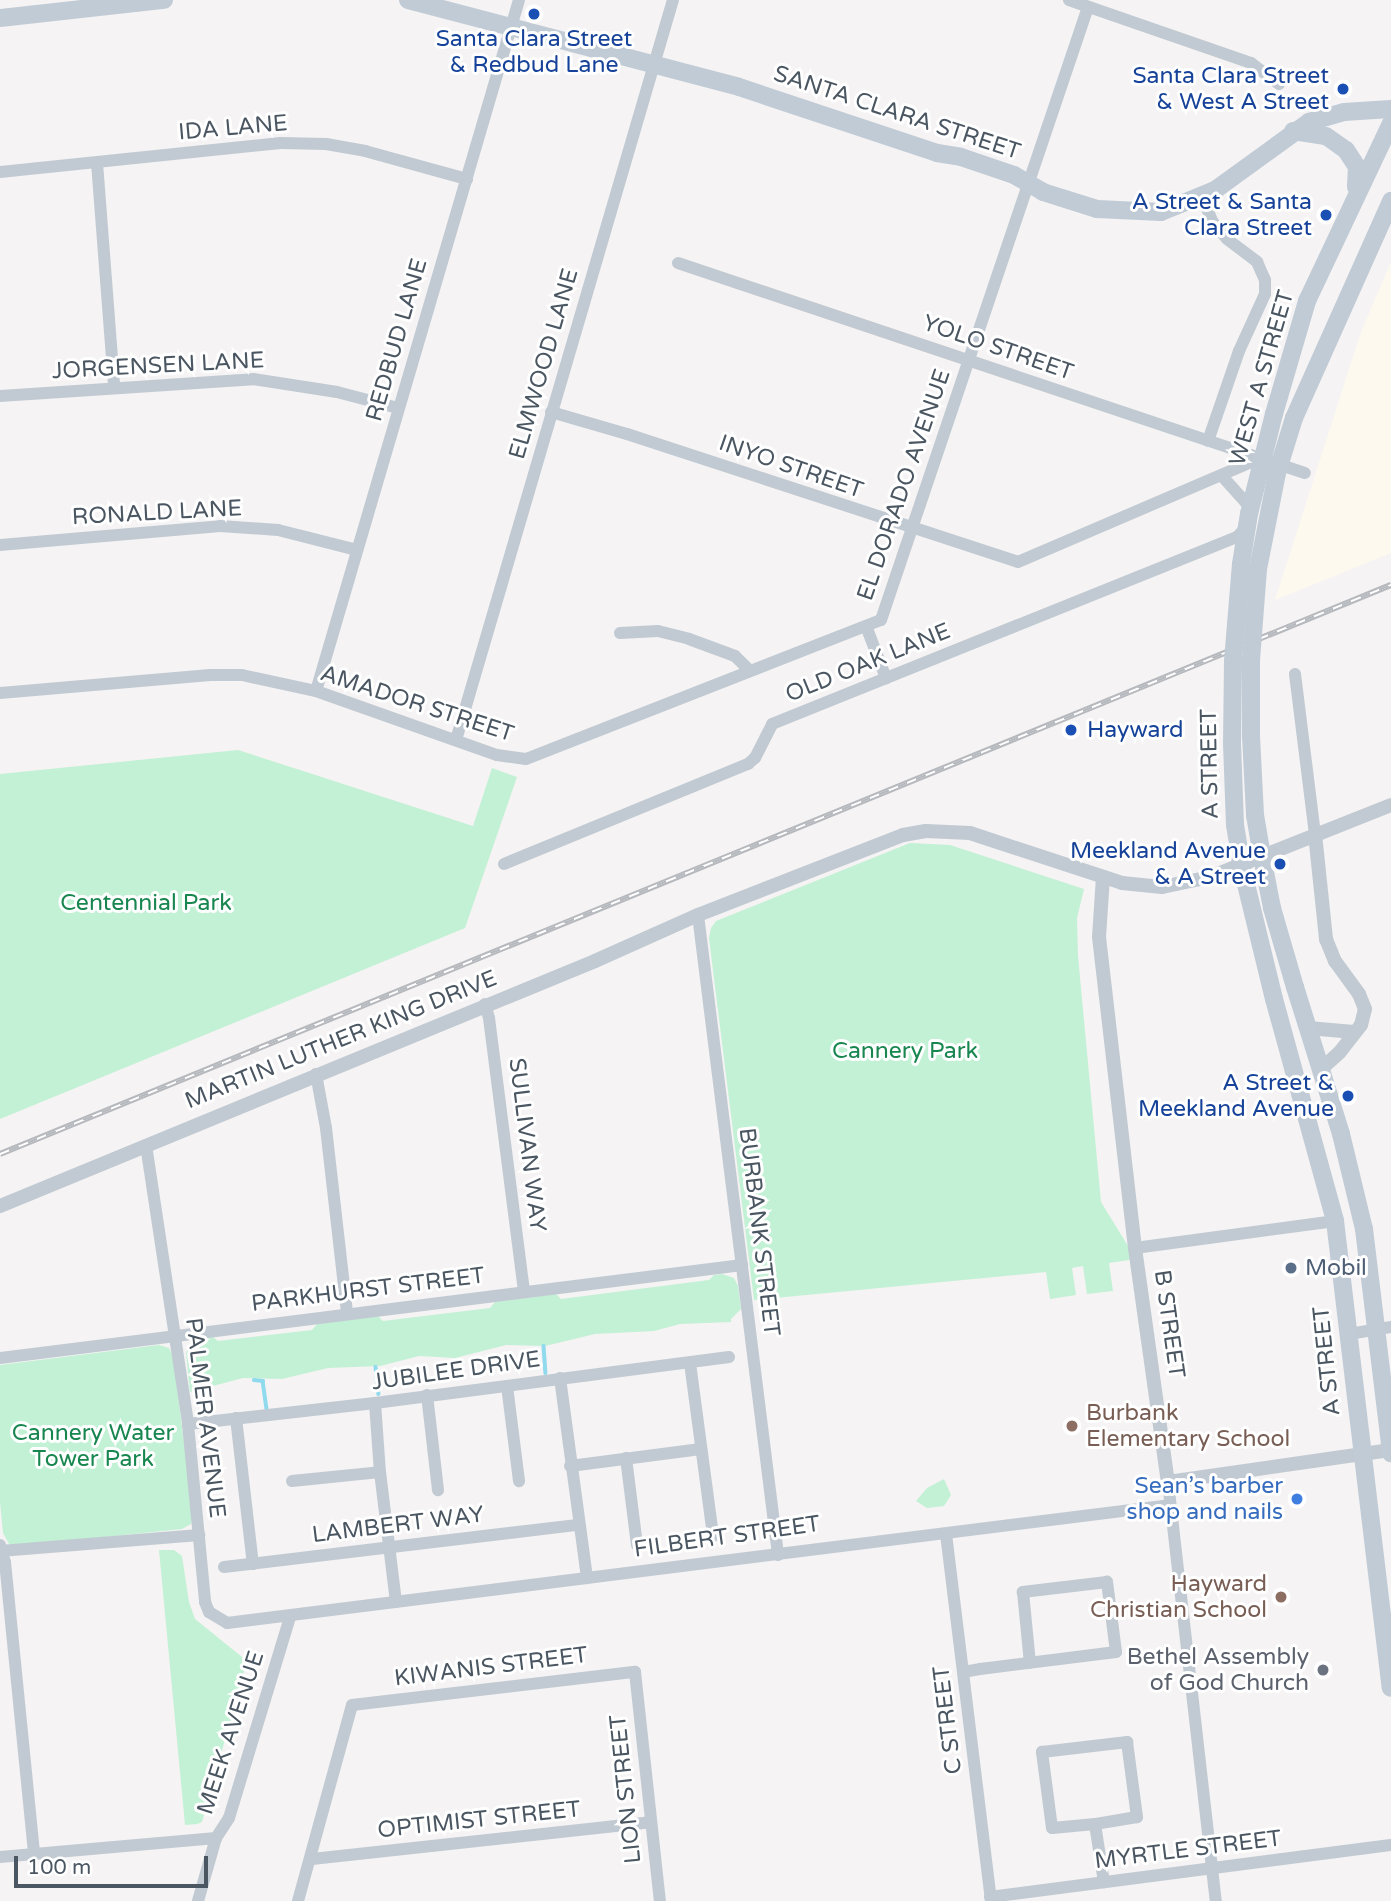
<!DOCTYPE html>
<html>
<head>
<meta charset="utf-8">
<style>
	body { margin:0 }
	#map { position:relative; width:1391px; height:1901px; overflow:hidden; background:#f5f3f3; font-family:"Varela Round",sans-serif }
	div>[style] { position:absolute }
	[style*='--x'] { left:calc(var(--x)*1px); top:calc(var(--y)*1px); width:calc(var(--w)*1px); rotate:calc(var(--a)*1deg) }
	.commercial>* { inset:0; background:#fdf9ef }
	.green>* { inset:0; background:#c3f1d5 }
	.stream>* { height:3.5px; margin:-1.75px; padding:0 1.75px; transform-origin:1.75px; border-radius:1.75px; background:#90daee }
	.minor>* { height:12px; margin:-6px; padding:0 6px; transform-origin:6px; border-radius:6px; background:#c1cad2 }
	.tertiary>* { height:14px; margin:-7px; padding:0 7px; transform-origin:7px; border-radius:7px; background:#c1cad2 }
	.secondary>* { height:18px; margin:-9px; padding:0 9px; transform-origin:9px; border-radius:9px; background:#c1cbd6 }
	.rail>* { height:6px; margin-top:-3px; transform-origin:0; background:repeating-linear-gradient(90deg,#fff 0 10px,#b5b8bd 0 20px); box-sizing:border-box; border-block:2px solid #b5b8bd }
	.secondary-bridge>* { height:18px; margin:-9px; padding:0 9px; transform-origin:9px; border-radius:9px; background:#c1cbd6 }
	.dots>* { width:19px; height:19px; translate:-50% -50%; box-sizing:border-box; border:4px solid #fff; border-radius:50% }
	span { translate:-50% -50%; white-space:nowrap; text-align:center; line-height:1.15; -webkit-text-stroke:6px #fff; paint-order:stroke }
	.transit-label { font-size:23px; color:#164399 }
	.right { translate:-100% -50%; text-align:right }
	.left { translate:0 -50%; text-align:left }
	.street-label { font-size:23px; color:#4a5661 }
	.park-label { font-size:23px; color:#17864f }
	.service-label { font-size:23px; color:#4e5e75 }
	.education-label { font-size:23px; color:#785e54 }
	.shop-label { font-size:23px; color:#366cbe }
	.worship-label { font-size:23px; color:#5b616d }
	.scale { position:absolute; left:14px; top:1856px; width:194px; height:32px; box-sizing:border-box; border:4px solid #4a5661; border-top:0; padding-left:9px; font-size:21px; line-height:24px; white-space:nowrap; color:#4a5661; -webkit-text-stroke:5px #fff; paint-order:stroke }
</style>
</head>
<body>
<div id="map">
	<div class="commercial">
		<i style="clip-path:polygon(1391px 262px,1391px 553px,1275px 600px,1361px 332px)"></i>
	</div>
	<div class="green">
		<i style="clip-path:polygon(238px 750px,473px 826px,492px 768px,517px 777px,465px 928px,0 1119px,0 774px)"></i>
		<i style="clip-path:polygon(910px 843px,950px 845px,1084px 889px,1077px 918px,1078px 956px,1101px 1202px,1136px 1259px,1109px 1263px,1113px 1291px,1087px 1294px,1083px 1266px,1072px 1268px,1076px 1295px,1050px 1299px,1046px 1272px,754px 1300px,709px 938px,711px 928px,716px 921px)"></i>
		<i style="clip-path:polygon(722px 1274px,734px 1278px,738px 1286px,741px 1309px,731px 1319px,731px 1322px,680px 1324px,654px 1331px,595px 1334px,545px 1346px,506px 1345px,455px 1358px,419px 1356px,380px 1366px,328px 1368px,282px 1379px,243px 1378px,190px 1392px,186px 1353px,189px 1344px,196px 1340px,213px 1337px,218px 1341px,312px 1330px,317px 1324px,378px 1316px,383px 1321px,490px 1308px,495px 1302px,556px 1294px,561px 1299px,709px 1280px,714px 1275px)"></i>
		<i style="clip-path:polygon(159px 1345px,169px 1348px,173px 1356px,193px 1512px,191px 1524px,182px 1529px,18px 1546px,9px 1544px,3px 1533px,0 1502px,0 1365px)"></i>
		<i style="clip-path:polygon(944px 1479px,951px 1495px,944px 1506px,927px 1508px,916px 1501px,927px 1488px)"></i>
		<i style="clip-path:polygon(159px 1550px,174px 1550px,182px 1556px,189px 1602px,195px 1619px,247px 1661px,206px 1808px,202px 1822px,197px 1824px,185px 1825px)"></i>
	</div>
	<div class="stream">
		<i style="--x:544;--y:1346;--w:27;--a:86"></i>
		<i style="--x:376;--y:1367;--w:27;--a:84"></i>
		<i style="--x:254;--y:1380;--w:9;--a:6"></i>
		<i style="--x:263;--y:1381;--w:28;--a:82"></i>
	</div>
	<div class="minor">
		<i style="--x:1069;--y:0;--w:193;--a:19.1"></i>
		<i style="--x:1251;--y:63;--w:35;--a:37"></i>
		<i style="--x:97;--y:163;--w:224;--a:85.6"></i>
		<i style="--x:0;--y:172;--w:282;--a:-5.9"></i>
		<i style="--x:281;--y:143;--w:45;--a:1.3"></i>
		<i style="--x:326;--y:144;--w:40;--a:10"></i>
		<i style="--x:365;--y:151;--w:106;--a:15.4"></i>
		<i style="--x:1202;--y:196;--w:27;--a:68"></i>
		<i style="--x:1212;--y:221;--w:23;--a:50"></i>
		<i style="--x:1227;--y:239;--w:38;--a:37"></i>
		<i style="--x:1257;--y:262;--w:20;--a:66"></i>
		<i style="--x:1265;--y:280;--w:14;--a:90"></i>
		<i style="--x:1265;--y:294;--w:63;--a:114.5"></i>
		<i style="--x:1239;--y:351;--w:95;--a:109"></i>
		<i style="--x:678;--y:263;--w:661;--a:18.52"></i>
		<i style="--x:0;--y:396;--w:254;--a:-3.8"></i>
		<i style="--x:253;--y:379;--w:85;--a:8.8"></i>
		<i style="--x:337;--y:392;--w:63;--a:14.7"></i>
		<i style="--x:551;--y:412;--w:79;--a:16.1"></i>
		<i style="--x:627;--y:434;--w:411;--a:18.1"></i>
		<i style="--x:1018;--y:562;--w:264;--a:-23.2"></i>
		<i style="--x:0;--y:545;--w:221;--a:-4.9"></i>
		<i style="--x:220;--y:526;--w:58;--a:3.9"></i>
		<i style="--x:278;--y:530;--w:81;--a:14.2"></i>
		<i style="--x:866;--y:626;--w:56;--a:69"></i>
		<i style="--x:620;--y:633;--w:38;--a:-3"></i>
		<i style="--x:658;--y:631;--w:32;--a:14"></i>
		<i style="--x:689;--y:639;--w:49;--a:20.3"></i>
		<i style="--x:735;--y:656;--w:21;--a:45"></i>
		<i style="--x:1295;--y:674;--w:161;--a:82.9"></i>
		<i style="--x:316;--y:691;--w:720;--a:-73.63"></i>
		<i style="--x:0;--y:693;--w:211;--a:-4.9"></i>
		<i style="--x:210;--y:675;--w:32;--a:0"></i>
		<i style="--x:242;--y:675;--w:76;--a:12.2"></i>
		<i style="--x:316;--y:691;--w:192;--a:19.5"></i>
		<i style="--x:497;--y:755;--w:29;--a:8"></i>
		<i style="--x:526;--y:759;--w:381;--a:-21.4"></i>
		<i style="--x:881;--y:620;--w:647;--a:-71.34"></i>
		<i style="--x:456;--y:740;--w:771;--a:-73.66"></i>
		<i style="--x:504;--y:864;--w:264;--a:-22.3"></i>
		<i style="--x:748;--y:764;--w:9;--a:-41"></i>
		<i style="--x:755;--y:758;--w:38;--a:-63"></i>
		<i style="--x:772;--y:724;--w:501;--a:-21.91"></i>
		<i style="--x:1237;--y:537;--w:8;--a:-45"></i>
		<i style="--x:1243;--y:531;--w:26;--a:-77"></i>
		<i style="--x:1249;--y:506;--w:40;--a:-132"></i>
		<i style="--x:698;--y:915;--w:645;--a:82.87"></i>
		<i style="--x:485;--y:1004;--w:15;--a:74"></i>
		<i style="--x:489;--y:1018;--w:275;--a:82.7"></i>
		<i style="--x:316;--y:1074;--w:55;--a:79.5"></i>
		<i style="--x:326;--y:1128;--w:186;--a:83.5"></i>
		<i style="--x:146;--y:1145;--w:282;--a:81.4"></i>
		<i style="--x:188;--y:1424;--w:179;--a:84.5"></i>
		<i style="--x:205;--y:1602;--w:11;--a:68"></i>
		<i style="--x:209;--y:1612;--w:21;--a:31"></i>
		<i style="--x:227;--y:1623;--w:950;--a:-7.13"></i>
		<i style="--x:1135;--y:1248;--w:202;--a:-7.7"></i>
		<i style="--x:1349;--y:1334;--w:43;--a:-9.5"></i>
		<i style="--x:0;--y:1358;--w:748;--a:-7.14"></i>
		<i style="--x:690;--y:1363;--w:175;--a:82.4"></i>
		<i style="--x:560;--y:1378;--w:202;--a:82.3"></i>
		<i style="--x:507;--y:1386;--w:96;--a:82.8"></i>
		<i style="--x:427;--y:1395;--w:96;--a:83.4"></i>
		<i style="--x:375;--y:1403;--w:69;--a:85.9"></i>
		<i style="--x:380;--y:1472;--w:131;--a:83"></i>
		<i style="--x:236;--y:1418;--w:147;--a:83.4"></i>
		<i style="--x:188;--y:1424;--w:188;--a:-6.4"></i>
		<i style="--x:375;--y:1403;--w:357;--a:-7.4"></i>
		<i style="--x:626;--y:1458;--w:88;--a:82.8"></i>
		<i style="--x:570;--y:1466;--w:132;--a:-7.4"></i>
		<i style="--x:292;--y:1481;--w:88;--a:-5.8"></i>
		<i style="--x:1168;--y:1482;--w:422;--a:83.5"></i>
		<i style="--x:946;--y:1534;--w:370;--a:83"></i>
		<i style="--x:0;--y:1545;--w:18;--a:74"></i>
		<i style="--x:5;--y:1562;--w:292;--a:84.3"></i>
		<i style="--x:0;--y:1551;--w:200;--a:-4.6"></i>
		<i style="--x:224;--y:1567;--w:356;--a:-6.8"></i>
		<i style="--x:963;--y:1672;--w:17;--a:-10"></i>
		<i style="--x:980;--y:1669;--w:137;--a:-7.1"></i>
		<i style="--x:1116;--y:1652;--w:71;--a:-97.3"></i>
		<i style="--x:1107;--y:1582;--w:85;--a:173.2"></i>
		<i style="--x:1023;--y:1592;--w:71;--a:84.4"></i>
		<i style="--x:1095;--y:1824;--w:43;--a:174.7"></i>
		<i style="--x:1052;--y:1828;--w:77;--a:-97.5"></i>
		<i style="--x:1042;--y:1752;--w:86;--a:-6.7"></i>
		<i style="--x:1127;--y:1742;--w:76;--a:82.4"></i>
		<i style="--x:1137;--y:1817;--w:43;--a:170.5"></i>
		<i style="--x:1095;--y:1824;--w:59;--a:81.2"></i>
		<i style="--x:0;--y:1857;--w:217;--a:-5"></i>
		<i style="--x:312;--y:1859;--w:340;--a:-6.2"></i>
		<i style="--x:990;--y:1897;--w:404;--a:-7.4"></i>
		<i style="--x:198;--y:1901;--w:66;--a:-74.1"></i>
		<i style="--x:216;--y:1838;--w:24;--a:-57"></i>
		<i style="--x:229;--y:1818;--w:210;--a:-73.1"></i>
		<i style="--x:298;--y:1901;--w:203;--a:-74.6"></i>
		<i style="--x:352;--y:1705;--w:285;--a:-6.7"></i>
		<i style="--x:635;--y:1672;--w:230;--a:83.8"></i>
	</div>
	<div class="tertiary">
		<i style="--x:1315;--y:834;--w:106;--a:84"></i>
		<i style="--x:1326;--y:939;--w:24;--a:68"></i>
		<i style="--x:1335;--y:961;--w:41;--a:54"></i>
		<i style="--x:1359;--y:994;--w:16;--a:68"></i>
		<i style="--x:1365;--y:1009;--w:16;--a:104"></i>
		<i style="--x:1361;--y:1025;--w:34;--a:128"></i>
		<i style="--x:1340;--y:1052;--w:25;--a:138"></i>
		<i style="--x:1103;--y:877;--w:60;--a:93.8"></i>
		<i style="--x:1099;--y:937;--w:313;--a:83.4"></i>
		<i style="--x:1135;--y:1248;--w:236;--a:82"></i>
		<i style="--x:1168;--y:1482;--w:225;--a:-8.2"></i>
		<i style="--x:1308;--y:1028;--w:46;--a:5"></i>
		<i style="--x:0;--y:1206;--w:643;--a:-22.38"></i>
		<i style="--x:595;--y:961;--w:113;--a:-24.1"></i>
		<i style="--x:698;--y:915;--w:220;--a:-21.3"></i>
		<i style="--x:903;--y:835;--w:23;--a:-10"></i>
		<i style="--x:926;--y:831;--w:44;--a:2.6"></i>
		<i style="--x:970;--y:833;--w:160;--a:18.2"></i>
		<i style="--x:1122;--y:883;--w:40;--a:5.7"></i>
		<i style="--x:1162;--y:887;--w:49;--a:-11.8"></i>
		<i style="--x:1210;--y:877;--w:195;--a:-21.7"></i>
	</div>
	<div class="secondary">
		<i style="--x:408;--y:0;--w:342;--a:14.7"></i>
		<i style="--x:739;--y:87;--w:209;--a:18.4"></i>
		<i style="--x:937;--y:153;--w:24;--a:9"></i>
		<i style="--x:961;--y:157;--w:56;--a:18.8"></i>
		<i style="--x:1014;--y:175;--w:34;--a:30"></i>
		<i style="--x:1043;--y:192;--w:57;--a:17.5"></i>
		<i style="--x:1097;--y:209;--w:64;--a:2.7"></i>
		<i style="--x:1161;--y:212;--w:58;--a:-22.2"></i>
		<i style="--x:1215;--y:190;--w:116;--a:-35.9"></i>
		<i style="--x:1309;--y:122;--w:36;--a:-16"></i>
		<i style="--x:1344;--y:112;--w:47;--a:-3.7"></i>
		<i style="--x:0;--y:18;--w:165;--a:-6.3"></i>
		<i style="--x:1293;--y:131;--w:33;--a:9"></i>
		<i style="--x:1326;--y:136;--w:24;--a:35"></i>
		<i style="--x:1346;--y:150;--w:20;--a:57"></i>
		<i style="--x:1357;--y:167;--w:20;--a:93"></i>
		<i style="--x:1274;--y:414;--w:118;--a:-73.7"></i>
		<i style="--x:1307;--y:301;--w:197;--a:-64.7"></i>
		<i style="--x:1294;--y:418;--w:238;--a:-65.9"></i>
		<i style="--x:1295;--y:987;--w:154;--a:72.6"></i>
		<i style="--x:1341;--y:1134;--w:98;--a:76.4"></i>
		<i style="--x:1364;--y:1229;--w:226;--a:83.1"></i>
		<i style="--x:1274;--y:999;--w:230;--a:74.6"></i>
		<i style="--x:1335;--y:1221;--w:470;--a:83.2"></i>
	</div>
	<div class="rail">
		<i style="--x:0;--y:1154;--w:1503;--a:-22.25"></i>
	</div>
	<div class="secondary-bridge">
		<i style="--x:1294;--y:418;--w:58;--a:107.2"></i>
		<i style="--x:1277;--y:473;--w:98;--a:101.2"></i>
		<i style="--x:1258;--y:569;--w:90;--a:94.4"></i>
		<i style="--x:1251;--y:659;--w:77;--a:90"></i>
		<i style="--x:1251;--y:736;--w:79;--a:87.1"></i>
		<i style="--x:1255;--y:815;--w:48;--a:80.3"></i>
		<i style="--x:1263;--y:862;--w:47;--a:78.9"></i>
		<i style="--x:1272;--y:908;--w:82;--a:73.8"></i>
		<i style="--x:1274;--y:999;--w:135;--a:-103.7"></i>
		<i style="--x:1242;--y:868;--w:44;--a:-99.2"></i>
		<i style="--x:1235;--y:825;--w:81;--a:-92.1"></i>
		<i style="--x:1232;--y:744;--w:83;--a:-89.3"></i>
		<i style="--x:1233;--y:661;--w:97;--a:-85.3"></i>
		<i style="--x:1241;--y:564;--w:51;--a:-80.9"></i>
		<i style="--x:1249;--y:514;--w:103;--a:-76"></i>
	</div>
	<div class="dots">
		<i style="left:534px;top:14px;background:#1a4fb4"></i>
		<i style="left:1343px;top:89px;background:#1a4fb4"></i>
		<i style="left:1326px;top:215px;background:#1a4fb4"></i>
		<i style="left:1071px;top:730px;background:#1a4fb4"></i>
		<i style="left:1280px;top:864px;background:#1a4fb4"></i>
		<i style="left:1348px;top:1096px;background:#1a4fb4"></i>
		<i style="left:1291px;top:1268px;background:#5c6f8a"></i>
		<i style="left:1072px;top:1426px;background:#8d6e63"></i>
		<i style="left:1297px;top:1499px;background:#3f7fe0"></i>
		<i style="left:1281px;top:1597px;background:#8d6e63"></i>
		<i style="left:1323px;top:1670px;background:#6b7280"></i>
	</div>
	<div class="transit-label">
		<span style="left:534px;top:52px">Santa Clara Street<br>&amp; Redbud Lane</span>
		<span class="right" style="left:1329px;top:89px">Santa Clara Street<br>&amp; West A Street</span>
		<span class="right" style="left:1312px;top:215px">A Street &amp; Santa<br>Clara Street</span>
		<span class="left" style="left:1087px;top:730px">Hayward</span>
		<span class="right" style="left:1266px;top:864px">Meekland Avenue<br>&amp; A Street</span>
		<span class="right" style="left:1334px;top:1096px">A Street &amp;<br>Meekland Avenue</span>
	</div>
	<div class="street-label">
		<span style="left:897px;top:113px;rotate:18deg">SANTA CLARA STREET</span>
		<span style="left:233px;top:128px;rotate:-5deg">IDA LANE</span>
		<span style="left:397px;top:340px;rotate:-74deg">REDBUD LANE</span>
		<span style="left:998px;top:348px;rotate:19deg">YOLO STREET</span>
		<span style="left:544px;top:364px;rotate:-74deg">ELMWOOD LANE</span>
		<span style="left:158px;top:366px;rotate:-3deg">JORGENSEN LANE</span>
		<span style="left:1262px;top:378px;rotate:-74deg">WEST A STREET</span>
		<span style="left:791px;top:467px;rotate:19deg">INYO STREET</span>
		<span style="left:904px;top:485px;rotate:-71deg">EL DORADO AVENUE</span>
		<span style="left:157px;top:513px;rotate:-3deg">RONALD LANE</span>
		<span style="left:868px;top:663px;rotate:-22deg">OLD OAK LANE</span>
		<span style="left:417px;top:704px;rotate:18deg">AMADOR STREET</span>
		<span style="left:1210px;top:764px;rotate:-91deg">A STREET</span>
		<span style="left:341px;top:1040px;rotate:-22deg">MARTIN LUTHER KING DRIVE</span>
		<span style="left:527px;top:1145px;rotate:83deg">SULLIVAN WAY</span>
		<span style="left:759px;top:1232px;rotate:83deg">BURBANK STREET</span>
		<span style="left:368px;top:1290px;rotate:-7deg">PARKHURST STREET</span>
		<span style="left:1169px;top:1324px;rotate:82deg">B STREET</span>
		<span style="left:1327px;top:1361px;rotate:-96deg">A STREET</span>
		<span style="left:456px;top:1371px;rotate:-8deg">JUBILEE DRIVE</span>
		<span style="left:205px;top:1418px;rotate:83deg">PALMER AVENUE</span>
		<span style="left:398px;top:1525px;rotate:-7deg">LAMBERT WAY</span>
		<span style="left:727px;top:1537px;rotate:-8deg">FILBERT STREET</span>
		<span style="left:491px;top:1667px;rotate:-7deg">KIWANIS STREET</span>
		<span style="left:948px;top:1720px;rotate:-97deg">C STREET</span>
		<span style="left:231px;top:1733px;rotate:-72deg">MEEK AVENUE</span>
		<span style="left:626px;top:1789px;rotate:-96deg">LION STREET</span>
		<span style="left:479px;top:1820px;rotate:-6deg">OPTIMIST STREET</span>
		<span style="left:1188px;top:1850px;rotate:-7deg">MYRTLE STREET</span>
	</div>
	<div class="park-label">
		<span style="left:146px;top:903px">Centennial Park</span>
		<span style="left:905px;top:1051px">Cannery Park</span>
		<span style="left:93px;top:1446px">Cannery Water<br>Tower Park</span>
	</div>
	<div class="service-label">
		<span class="left" style="left:1305px;top:1268px">Mobil</span>
	</div>
	<div class="education-label">
		<span class="left" style="left:1086px;top:1426px">Burbank<br>Elementary School</span>
		<span class="right" style="left:1267px;top:1597px">Hayward<br>Christian School</span>
	</div>
	<div class="shop-label">
		<span class="right" style="left:1283px;top:1499px">Sean’s barber<br>shop and nails</span>
	</div>
	<div class="worship-label">
		<span class="right" style="left:1309px;top:1670px">Bethel Assembly<br>of God Church</span>
	</div>
	<div class="scale">100 m</div>
</div>
</body>
</html>
